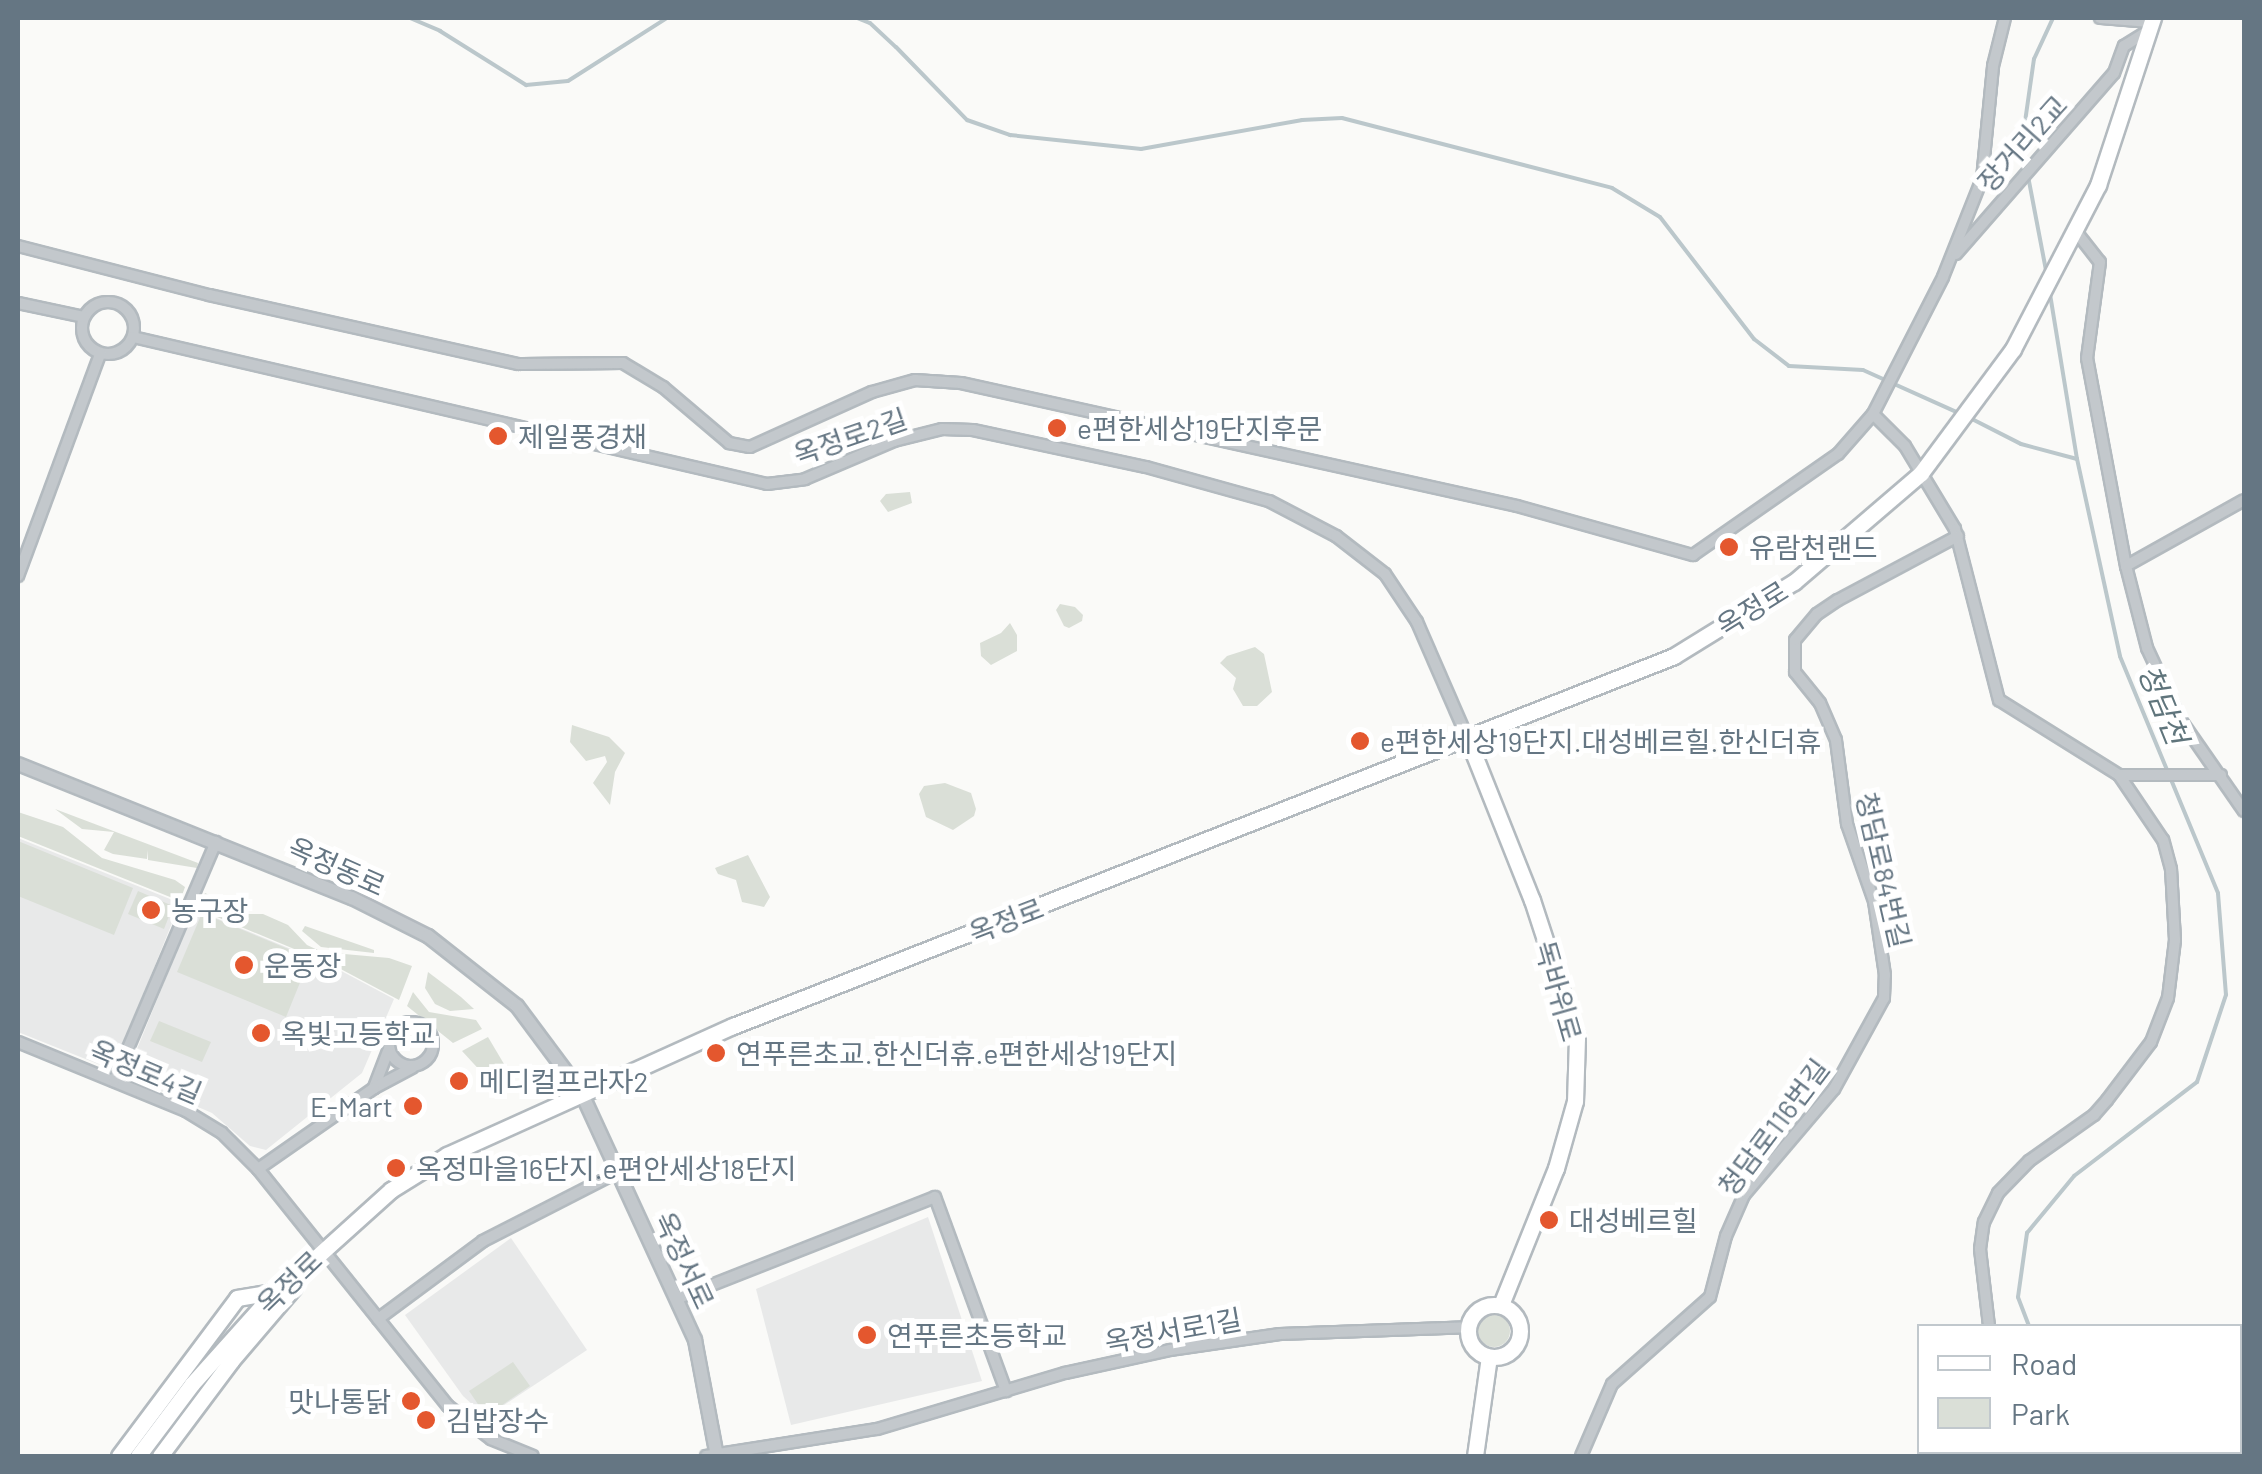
<!DOCTYPE html>
<html>
<head>
<meta charset="utf-8">
<style>
	body { margin:0 }
	#map { position:relative; width:2262px; height:1474px; overflow:hidden; background:#fafaf8; font-family:Barlow,"Noto Sans KR",sans-serif }
	div>[style] { position:absolute }
	[style*='--x'] { left:calc(var(--x)*1px); top:calc(var(--y)*1px); width:calc(var(--w)*1px); rotate:calc(var(--a)*1deg) }
	.built>* { inset:0; background:#e8e9e9 }
	.green>* { inset:0; background:#dadfd7 }
	.round { border-radius:50% }
	.stream>* { height:4px; margin:-2px; padding:0 2px; transform-origin:2px; border-radius:2px; background:#bbc7cb }
	.roads { filter:drop-shadow(2px 0 #b3babf) drop-shadow(-2px 0 #b3babf) drop-shadow(0 2px #b3babf) drop-shadow(0 -2px #b3babf) }
	.minor>* { height:10px; margin:-5px; padding:0 5px; transform-origin:5px; border-radius:5px; background:#c3c8cc }
	.minor>.ring { margin:-5px; padding:0; box-sizing:content-box; background:none; border:10px solid #c3c8cc; border-radius:50% }
	.tertiary>* { height:12px; margin:-6px; padding:0 6px; transform-origin:6px; border-radius:6px; background:#c3c8cc }
	.secondary>* { height:15px; margin:-7.5px; padding:0 7.5px; transform-origin:7.5px; border-radius:7.5px; background:#fff }
	.secondary>.ring { margin:-7.5px; padding:0; box-sizing:content-box; background:none; border:15px solid #fff; border-radius:50% }
	.dots>* { width:28px; height:28px; translate:-50% -50%; box-sizing:border-box; border:5px solid #fff; border-radius:50% }
	span { translate:-50% -50%; white-space:nowrap; text-align:center; line-height:1.15; -webkit-text-stroke:10px #fff; paint-order:stroke }
	.street-label { font-size:28px; color:#657683 }
	.poi-label { font-size:28px; color:#657683 }
	.left { translate:0 -50%; text-align:left }
	.right { translate:-100% -50%; text-align:right }
	.water-label { font-size:30px; color:#60757c; font-style:italic }
	.frame { position:absolute; inset:0; border:20px solid #657683; pointer-events:none }
	.legend { position:absolute; left:1917px; top:1324px; width:325px; height:130px; box-sizing:border-box; background:#fff; border:2px solid #c1c8cd; margin:0; padding:12px 18px; list-style:none; font-size:30px; color:#657683 }
	.legend li { display:flex; align-items:center; gap:20px; height:50px }
	.legend b { width:50px; border:2px solid #c1c8cd }
</style>
</head>
<body>
<div id="map">
	<div class="built">
		<i style="clip-path:polygon(18px 838px,180px 903px,113px 1070px,18px 1032px)"></i>
		<i style="clip-path:polygon(194px 909px,332px 966px,394px 999px,362px 1073px,266px 1150px,250px 1146px,212px 1113px,126px 1076px)"></i>
		<i style="clip-path:polygon(928px 1217px,982px 1381px,791px 1425px,756px 1289px)"></i>
		<i style="clip-path:polygon(511px 1238px,587px 1350px,486px 1417px,463px 1396px,405px 1315px)"></i>
	</div>
	<div class="green">
		<i style="clip-path:polygon(910px 492px,912px 503px,888px 512px,880px 501px,886px 494px)"></i>
		<i style="clip-path:polygon(1060px 604px,1075px 607px,1083px 615px,1082px 621px,1069px 628px,1064px 626px,1056px 610px)"></i>
		<i style="clip-path:polygon(1010px 623px,1017px 635px,1017px 651px,991px 665px,981px 656px,980px 643px,1001px 633px)"></i>
		<i style="clip-path:polygon(1255px 647px,1264px 654px,1272px 692px,1257px 706px,1243px 706px,1233px 689px,1236px 678px,1220px 663px,1227px 656px)"></i>
		<i style="clip-path:polygon(572px 725px,609px 737px,625px 753px,615px 772px,610px 805px,593px 783px,607px 762px,605px 756px,586px 761px,570px 742px)"></i>
		<i style="clip-path:polygon(945px 783px,971px 793px,976px 809px,974px 816px,953px 830px,926px 817px,919px 794px,924px 786px)"></i>
		<i style="clip-path:polygon(55px 809px,198px 863px,197px 868px,148px 860px,148px 850px,147px 859px,113px 854px,104px 850px,114px 832px,82px 829px)"></i>
		<i style="clip-path:polygon(18px 812px,63px 827px,102px 858px,175px 880px,185px 887px,180px 901px,18px 836px)"></i>
		<i style="clip-path:polygon(18px 841px,133px 888px,114px 935px,18px 896px)"></i>
		<i style="clip-path:polygon(748px 855px,770px 897px,764px 907px,742px 902px,736px 880px,718px 874px,715px 868px)"></i>
		<i style="clip-path:polygon(138px 891px,173px 906px,164px 929px,128px 914px)"></i>
		<i style="clip-path:polygon(205px 893px,218px 899px,226px 914px,263px 914px,288px 925px,307px 945px,322px 952px,389px 958px,412px 966px,399px 1000px,335px 966px,198px 909px)"></i>
		<i style="clip-path:polygon(202px 913px,310px 958px,286px 1017px,177px 972px)"></i>
		<i style="clip-path:polygon(305px 926px,374px 950px,374px 953px,321px 947px,302px 931px)"></i>
		<i style="clip-path:polygon(428px 972px,461px 997px,474px 1009px,450px 1011px,435px 1004px,425px 988px)"></i>
		<i style="clip-path:polygon(413px 992px,429px 1012px,476px 1020px,482px 1029px,453px 1043px,407px 1006px)"></i>
		<i style="clip-path:polygon(159px 1021px,211px 1042px,202px 1062px,150px 1041px)"></i>
		<i style="clip-path:polygon(488px 1037px,504px 1064px,496px 1088px,462px 1051px)"></i>
		<i class="round" style="left:1478px;top:1315px;width:32px;height:32px"></i>
		<i style="clip-path:polygon(513px 1362px,530px 1386px,486px 1416px,469px 1391px)"></i>
	</div>
	<div class="stream">
		<i style="--x:410;--y:18;--w:33;--a:23"></i>
		<i style="--x:440;--y:31;--w:102;--a:32.1"></i>
		<i style="--x:526;--y:85;--w:42;--a:-5.4"></i>
		<i style="--x:568;--y:81;--w:117;--a:-32.5"></i>
		<i style="--x:857;--y:18;--w:14;--a:21"></i>
		<i style="--x:870;--y:23;--w:35;--a:43"></i>
		<i style="--x:896;--y:47;--w:102;--a:45.8"></i>
		<i style="--x:967;--y:120;--w:46;--a:19.2"></i>
		<i style="--x:1010;--y:135;--w:132;--a:6.1"></i>
		<i style="--x:1141;--y:149;--w:164;--a:-10.2"></i>
		<i style="--x:1302;--y:120;--w:40;--a:-2.9"></i>
		<i style="--x:1342;--y:118;--w:279;--a:14.5"></i>
		<i style="--x:1612;--y:188;--w:56;--a:31.1"></i>
		<i style="--x:1660;--y:217;--w:154;--a:52.4"></i>
		<i style="--x:1754;--y:339;--w:44;--a:37.6"></i>
		<i style="--x:1789;--y:366;--w:74;--a:3.1"></i>
		<i style="--x:1863;--y:370;--w:107;--a:24.2"></i>
		<i style="--x:2025;--y:167;--w:17;--a:-103"></i>
		<i style="--x:2021;--y:150;--w:92;--a:-81.9"></i>
		<i style="--x:2034;--y:59;--w:45;--a:-65.1"></i>
		<i style="--x:2028;--y:176;--w:96;--a:79.2"></i>
		<i style="--x:1970;--y:418;--w:57;--a:27"></i>
		<i style="--x:2021;--y:444;--w:58;--a:15"></i>
		<i style="--x:2029;--y:1326;--w:31;--a:-111"></i>
		<i style="--x:2018;--y:1297;--w:65;--a:-82"></i>
		<i style="--x:2027;--y:1233;--w:74;--a:-50.5"></i>
		<i style="--x:2074;--y:1176;--w:155;--a:-37.4"></i>
		<i style="--x:2197;--y:1082;--w:92;--a:-71.6"></i>
		<i style="--x:2226;--y:995;--w:102;--a:-94.5"></i>
		<i style="--x:2218;--y:893;--w:256;--a:-112.5"></i>
		<i style="--x:2120;--y:656;--w:202;--a:-102.3"></i>
		<i style="--x:2077;--y:459;--w:167;--a:-99.3"></i>
		<i style="--x:2090;--y:1452;--w:5;--a:53"></i>
	</div>
	<div class="roads">
		<div class="minor">
			<i style="--x:2100;--y:18;--w:51;--a:4.5"></i>
			<i style="--x:2077;--y:233;--w:37;--a:52"></i>
			<i style="--x:2100;--y:262;--w:97;--a:97.7"></i>
			<i style="--x:2087;--y:358;--w:212;--a:79.4"></i>
			<i style="--x:2126;--y:566;--w:85;--a:75.6"></i>
			<i style="--x:2147;--y:648;--w:78;--a:65.1"></i>
			<i style="--x:2180;--y:719;--w:112;--a:55.2"></i>
			<i style="--x:18;--y:246;--w:197;--a:14.4"></i>
			<i style="--x:209;--y:295;--w:317;--a:12.6"></i>
			<i style="--x:518;--y:364;--w:105;--a:-0.5"></i>
			<i style="--x:623;--y:363;--w:47;--a:31"></i>
			<i style="--x:663;--y:387;--w:87;--a:40.3"></i>
			<i style="--x:729;--y:443;--w:21;--a:11"></i>
			<i style="--x:750;--y:447;--w:134;--a:-24.3"></i>
			<i style="--x:872;--y:392;--w:45;--a:-15.6"></i>
			<i style="--x:915;--y:380;--w:46;--a:3.7"></i>
			<i style="--x:961;--y:383;--w:569;--a:12.47"></i>
			<i style="--x:1517;--y:506;--w:183;--a:15.6"></i>
			<i style="--x:1693;--y:555;--w:177;--a:-34.9"></i>
			<i style="--x:1838;--y:454;--w:53;--a:-48.8"></i>
			<i style="--x:1873;--y:414;--w:154;--a:-62.9"></i>
			<i style="--x:1943;--y:277;--w:105;--a:-68.3"></i>
			<i style="--x:1982;--y:179;--w:114;--a:-84.4"></i>
			<i style="--x:1993;--y:66;--w:49;--a:-76"></i>
			<i style="--x:1956;--y:254;--w:240;--a:-48.9"></i>
			<i style="--x:2114;--y:73;--w:29;--a:-70"></i>
			<i style="--x:2124;--y:46;--w:28;--a:-32"></i>
			<i class="ring" style="left:82px;top:302px;width:42px;height:42px"></i>
			<i style="--x:18;--y:303;--w:67;--a:12"></i>
			<i style="--x:133;--y:337;--w:651;--a:13.05"></i>
			<i style="--x:767;--y:484;--w:38;--a:-7"></i>
			<i style="--x:805;--y:479;--w:97;--a:-23.1"></i>
			<i style="--x:894;--y:441;--w:49;--a:-14"></i>
			<i style="--x:942;--y:429;--w:31;--a:2"></i>
			<i style="--x:973;--y:430;--w:177;--a:12.1"></i>
			<i style="--x:1146;--y:467;--w:128;--a:15.5"></i>
			<i style="--x:1269;--y:501;--w:76;--a:27.6"></i>
			<i style="--x:1336;--y:536;--w:62;--a:37.8"></i>
			<i style="--x:1385;--y:574;--w:58;--a:56.3"></i>
			<i style="--x:1417;--y:622;--w:125;--a:66.5"></i>
			<i style="--x:1873;--y:414;--w:45;--a:45"></i>
			<i style="--x:1905;--y:446;--w:97;--a:58.9"></i>
			<i style="--x:1955;--y:529;--w:177;--a:75.6"></i>
			<i style="--x:1999;--y:700;--w:142;--a:32"></i>
			<i style="--x:2119;--y:775;--w:102;--a:0"></i>
			<i style="--x:2126;--y:566;--w:135;--a:-29.2"></i>
			<i style="--x:18;--y:576;--w:237;--a:-69.7"></i>
			<i class="ring" style="left:389px;top:1022px;width:34px;height:34px"></i>
			<i style="--x:18;--y:1042;--w:182;--a:22.3"></i>
			<i style="--x:186;--y:1111;--w:42;--a:31.4"></i>
			<i style="--x:222;--y:1133;--w:51;--a:45"></i>
			<i style="--x:258;--y:1169;--w:304;--a:51.3"></i>
			<i style="--x:448;--y:1406;--w:54;--a:37.5"></i>
			<i style="--x:491;--y:1439;--w:45;--a:22"></i>
			<i style="--x:388;--y:1051;--w:40;--a:111"></i>
			<i style="--x:374;--y:1088;--w:43;--a:-27.8"></i>
			<i style="--x:114;--y:1081;--w:260;--a:-66.9"></i>
			<i style="--x:258;--y:1169;--w:141;--a:-34.9"></i>
			<i style="--x:676;--y:1299;--w:278;--a:-21.5"></i>
			<i style="--x:935;--y:1197;--w:207;--a:69.9"></i>
			<i style="--x:378;--y:1319;--w:131;--a:-36.6"></i>
			<i style="--x:483;--y:1241;--w:149;--a:-27.1"></i>
			<i style="--x:1989;--y:1326;--w:78;--a:-96.7"></i>
			<i style="--x:1980;--y:1249;--w:27;--a:-82"></i>
			<i style="--x:1984;--y:1222;--w:32;--a:-64"></i>
			<i style="--x:1998;--y:1193;--w:45;--a:-45.9"></i>
			<i style="--x:2029;--y:1161;--w:80;--a:-35.3"></i>
			<i style="--x:2094;--y:1115;--w:20;--a:-49"></i>
			<i style="--x:2107;--y:1100;--w:73;--a:-52.8"></i>
			<i style="--x:2151;--y:1042;--w:47;--a:-68.9"></i>
			<i style="--x:2168;--y:998;--w:58;--a:-83.1"></i>
			<i style="--x:2175;--y:940;--w:71;--a:-93.2"></i>
			<i style="--x:2171;--y:869;--w:30;--a:-105"></i>
			<i style="--x:2163;--y:840;--w:78;--a:-124.1"></i>
			<i style="--x:2044;--y:1452;--w:5;--a:53"></i>
			<i style="--x:706;--y:1456;--w:173;--a:-9"></i>
			<i style="--x:877;--y:1429;--w:196;--a:-16.6"></i>
			<i style="--x:1065;--y:1373;--w:107;--a:-12.4"></i>
			<i style="--x:1170;--y:1350;--w:111;--a:-8.3"></i>
			<i style="--x:1280;--y:1334;--w:187;--a:-2.1"></i>
			<i style="--x:1581;--y:1456;--w:78;--a:-66.7"></i>
			<i style="--x:1612;--y:1384;--w:131;--a:-41.6"></i>
			<i style="--x:1710;--y:1297;--w:63;--a:-75.3"></i>
			<i style="--x:1726;--y:1236;--w:45;--a:-66.3"></i>
			<i style="--x:1744;--y:1195;--w:139;--a:-49.7"></i>
			<i style="--x:1834;--y:1089;--w:104;--a:-61.2"></i>
			<i style="--x:1884;--y:998;--w:23;--a:-88"></i>
			<i style="--x:1885;--y:975;--w:75;--a:-98.5"></i>
			<i style="--x:1874;--y:901;--w:82;--a:-109.3"></i>
			<i style="--x:1847;--y:824;--w:85;--a:-97.5"></i>
			<i style="--x:1836;--y:740;--w:40;--a:-113.4"></i>
			<i style="--x:1820;--y:703;--w:40;--a:-129"></i>
			<i style="--x:1795;--y:672;--w:32;--a:-90"></i>
			<i style="--x:1795;--y:640;--w:34;--a:-50"></i>
			<i style="--x:1817;--y:614;--w:25;--a:-34"></i>
			<i style="--x:1838;--y:600;--w:136;--a:-28.1"></i>
		</div>
		<div class="tertiary">
			<i style="--x:18;--y:764;--w:360;--a:21.9"></i>
			<i style="--x:352;--y:898;--w:85;--a:26.6"></i>
			<i style="--x:428;--y:936;--w:113;--a:38.2"></i>
			<i style="--x:517;--y:1006;--w:107;--a:53.3"></i>
			<i style="--x:581;--y:1092;--w:273;--a:65.3"></i>
			<i style="--x:695;--y:1340;--w:118;--a:79.3"></i>
		</div>
		<div class="secondary">
			<i style="--x:1467;--y:737;--w:175;--a:68.3"></i>
			<i style="--x:1532;--y:900;--w:145;--a:71.9"></i>
			<i style="--x:1577;--y:1038;--w:63;--a:91.8"></i>
			<i style="--x:1575;--y:1101;--w:70;--a:105.8"></i>
			<i style="--x:1556;--y:1168;--w:148;--a:111.9"></i>
			<i class="ring" style="left:1468px;top:1305px;width:37px;height:37px"></i>
			<i style="--x:119;--y:1456;--w:197;--a:-53.2"></i>
			<i style="--x:237;--y:1298;--w:43;--a:-9.5"></i>
			<i style="--x:138;--y:1456;--w:90;--a:-53.1"></i>
			<i style="--x:192;--y:1384;--w:103;--a:-48.1"></i>
			<i style="--x:261;--y:1307;--w:175;--a:-42"></i>
			<i style="--x:391;--y:1190;--w:66;--a:-32"></i>
			<i style="--x:447;--y:1155;--w:314;--a:-24.3"></i>
			<i style="--x:733;--y:1026;--w:1011;--a:-21.46"></i>
			<i style="--x:1674;--y:656;--w:141;--a:-31.7"></i>
			<i style="--x:1794;--y:582;--w:167;--a:-40.6"></i>
			<i style="--x:1921;--y:473;--w:154;--a:-53.4"></i>
			<i style="--x:2013;--y:349;--w:185;--a:-62.6"></i>
			<i style="--x:2098;--y:185;--w:176;--a:-71.8"></i>
			<i style="--x:160;--y:1456;--w:119;--a:-53.2"></i>
			<i style="--x:231;--y:1361;--w:97;--a:-49.6"></i>
			<i style="--x:1475;--y:1456;--w:100;--a:-82"></i>
		</div>
	</div>
	<div class="dots">
		<i style="left:1057px;top:428px;background:#e4572e"></i>
		<i style="left:498px;top:436px;background:#e4572e"></i>
		<i style="left:1729px;top:547px;background:#e4572e"></i>
		<i style="left:1360px;top:741px;background:#e4572e"></i>
		<i style="left:151px;top:910px;background:#e4572e"></i>
		<i style="left:244px;top:965px;background:#e4572e"></i>
		<i style="left:261px;top:1033px;background:#e4572e"></i>
		<i style="left:716px;top:1053px;background:#e4572e"></i>
		<i style="left:459px;top:1081px;background:#e4572e"></i>
		<i style="left:413px;top:1106px;background:#e4572e"></i>
		<i style="left:396px;top:1168px;background:#e4572e"></i>
		<i style="left:1549px;top:1220px;background:#e4572e"></i>
		<i style="left:867px;top:1335px;background:#e4572e"></i>
		<i style="left:411px;top:1401px;background:#e4572e"></i>
		<i style="left:426px;top:1420px;background:#e4572e"></i>
	</div>
	<div class="street-label">
		<span style="left:2022px;top:143px;rotate:-48deg">장거리2교</span>
		<span style="left:850px;top:436px;rotate:-19deg">옥정로2길</span>
		<span style="left:1752px;top:608px;rotate:-32deg">옥정로</span>
		<span style="left:337px;top:866px;rotate:24deg">옥정동로</span>
		<span style="left:1884px;top:870px;rotate:77deg">청담로84번길</span>
		<span style="left:1006px;top:920px;rotate:-21deg">옥정로</span>
		<span style="left:1559px;top:991px;rotate:74deg">독바위로</span>
		<span style="left:146px;top:1071px;rotate:23deg">옥정로4길</span>
		<span style="left:1773px;top:1127px;rotate:-53deg">청담로116번길</span>
		<span style="left:685px;top:1260px;rotate:65deg">옥정서로</span>
		<span style="left:289px;top:1282px;rotate:-44deg">옥정로</span>
		<span style="left:1173px;top:1330px;rotate:-10deg">옥정서로1길</span>
	</div>
	<div class="poi-label">
		<span class="left" style="left:1077px;top:428px">e편한세상19단지후문</span>
		<span class="left" style="left:518px;top:436px">제일풍경채</span>
		<span class="left" style="left:1749px;top:547px">유람천랜드</span>
		<span class="left" style="left:1380px;top:741px">e편한세상19단지.대성베르힐.한신더휴</span>
		<span class="left" style="left:171px;top:910px">농구장</span>
		<span class="left" style="left:264px;top:965px">운동장</span>
		<span class="left" style="left:281px;top:1033px">옥빛고등학교</span>
		<span class="left" style="left:736px;top:1053px">연푸른초교.한신더휴.e편한세상19단지</span>
		<span class="left" style="left:479px;top:1081px">메디컬프라자2</span>
		<span class="right" style="left:393px;top:1106px">E-Mart</span>
		<span class="left" style="left:416px;top:1168px">옥정마을16단지.e편안세상18단지</span>
		<span class="left" style="left:1569px;top:1220px">대성베르힐</span>
		<span class="left" style="left:887px;top:1335px">연푸른초등학교</span>
		<span class="right" style="left:391px;top:1401px">맛나통닭</span>
		<span class="left" style="left:446px;top:1420px">김밥장수</span>
	</div>
	<div class="water-label">
		<span style="left:2164px;top:704px;rotate:68deg">청담천</span>
	</div>
	<div class="frame"></div>
	<ul class="legend">
	<li><b style="height:12px;background:#fff"></b>Road</li>
	<li><b style="height:28px;background:#dadfd7"></b>Park</li>
	</ul>
</div>
</body>
</html>
